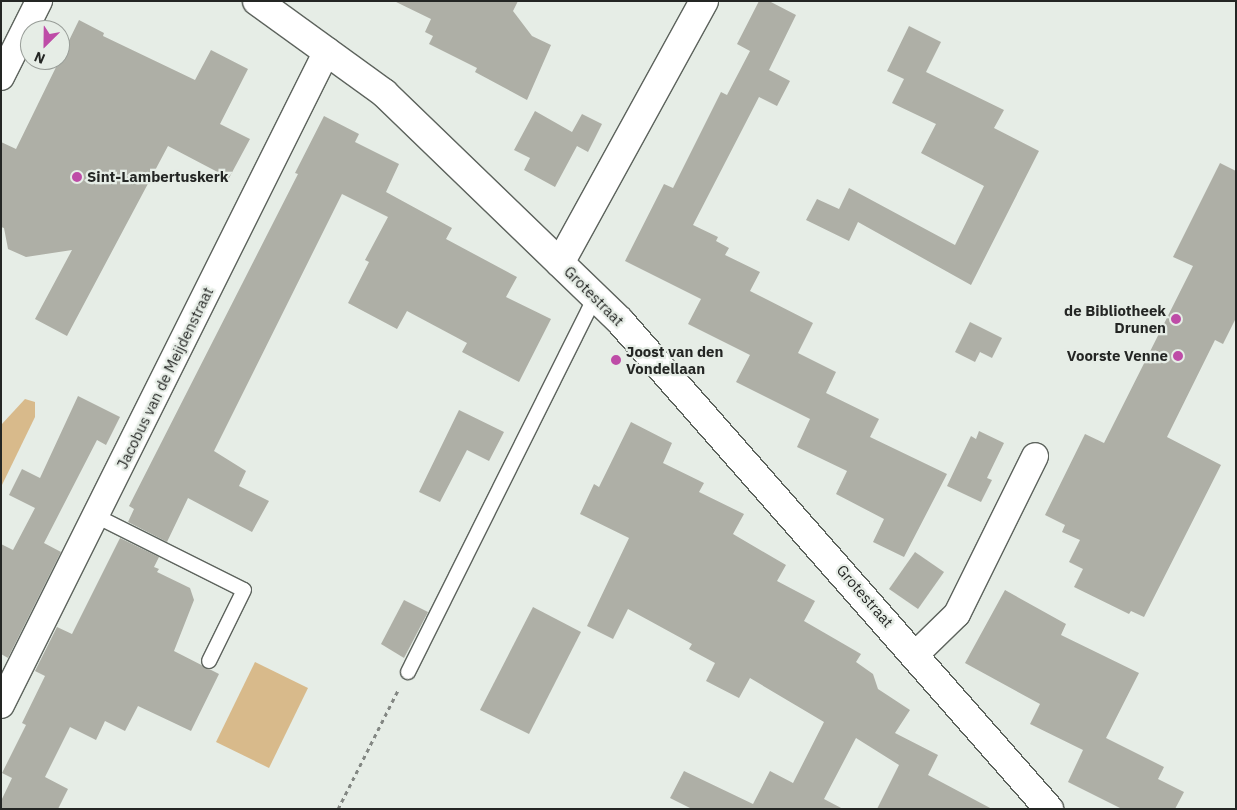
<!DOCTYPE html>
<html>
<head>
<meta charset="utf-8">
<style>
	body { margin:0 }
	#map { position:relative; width:1237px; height:810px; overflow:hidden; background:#e6ede6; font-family:"IBM Plex Sans",sans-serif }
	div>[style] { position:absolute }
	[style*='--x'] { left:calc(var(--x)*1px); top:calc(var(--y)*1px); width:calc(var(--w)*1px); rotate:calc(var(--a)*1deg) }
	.green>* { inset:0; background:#d8ba8b }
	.building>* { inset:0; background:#aeafa6 }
	.path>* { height:3px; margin-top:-1.5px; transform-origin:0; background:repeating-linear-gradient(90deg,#838783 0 4px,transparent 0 8px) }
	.roads { filter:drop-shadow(1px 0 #5d635d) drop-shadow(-1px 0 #5d635d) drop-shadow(0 1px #5d635d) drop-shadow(0 -1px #5d635d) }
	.lane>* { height:14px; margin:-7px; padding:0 7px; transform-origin:7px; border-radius:7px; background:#fff }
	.street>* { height:26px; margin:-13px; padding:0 13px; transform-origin:13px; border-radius:13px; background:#fff }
	.secondary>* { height:28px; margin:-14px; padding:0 14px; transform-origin:14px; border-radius:14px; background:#fff }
	.dots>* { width:14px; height:14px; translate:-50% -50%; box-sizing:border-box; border:2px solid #e6ede6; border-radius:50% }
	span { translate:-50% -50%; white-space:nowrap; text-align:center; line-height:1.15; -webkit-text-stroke:4.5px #e6ede6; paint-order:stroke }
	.poi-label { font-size:15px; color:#242624; font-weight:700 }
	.left { translate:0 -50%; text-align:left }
	.right { translate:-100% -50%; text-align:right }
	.street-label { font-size:15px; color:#242624 }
	.frame { position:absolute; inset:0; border:2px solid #242624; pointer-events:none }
	.north { position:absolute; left:20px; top:20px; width:50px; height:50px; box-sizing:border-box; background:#e6ede6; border:1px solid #989d98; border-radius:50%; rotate:203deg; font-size:14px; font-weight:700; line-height:20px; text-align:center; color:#242624 }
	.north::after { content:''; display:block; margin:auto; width:18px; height:22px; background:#be4ca7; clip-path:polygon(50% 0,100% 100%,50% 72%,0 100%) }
</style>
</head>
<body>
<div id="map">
	<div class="green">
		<i style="clip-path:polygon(25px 399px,35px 402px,35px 417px,1px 487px,1px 425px)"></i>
		<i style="clip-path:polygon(255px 662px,308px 688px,269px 768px,216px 742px)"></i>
	</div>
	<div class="building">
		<i style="clip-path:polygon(394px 1px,518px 1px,513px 11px,532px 36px,551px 45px,527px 100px,475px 72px,477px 68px,429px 44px,433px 36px,425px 32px,431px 19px)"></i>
		<i style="clip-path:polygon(759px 1px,769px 1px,796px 15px,769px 70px,790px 81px,777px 106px,759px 97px,693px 225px,718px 237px,716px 241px,729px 248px,725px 255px,760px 272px,750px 291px,813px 323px,798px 353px,836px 372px,826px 393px,879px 419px,870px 437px,947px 474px,904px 557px,873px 542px,884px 519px,836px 494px,847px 471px,797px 447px,810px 419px,736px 382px,750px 355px,688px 324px,701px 299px,625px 261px,664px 184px,673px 188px,721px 92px,727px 95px,750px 51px,737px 44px)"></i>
		<i style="clip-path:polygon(79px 20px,104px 33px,103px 36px,195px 80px,211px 50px,248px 69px,220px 124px,250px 139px,229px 178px,168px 146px,67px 336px,35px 319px,72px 250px,26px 257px,8px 249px,4px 228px,1px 227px,1px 142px,16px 149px)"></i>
		<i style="clip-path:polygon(909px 26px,941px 42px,926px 72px,1004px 110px,994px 128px,1039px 151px,971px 285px,858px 222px,849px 241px,806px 220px,817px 199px,839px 209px,849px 188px,955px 245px,984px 186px,921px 153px,936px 124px,892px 103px,904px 79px,887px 71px)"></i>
		<i style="clip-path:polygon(535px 111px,572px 132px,582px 114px,602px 124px,588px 152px,577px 146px,555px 187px,524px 170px,530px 158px,514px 150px)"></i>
		<i style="clip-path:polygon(324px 116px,359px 134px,355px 142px,399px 164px,386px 192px,452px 228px,446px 239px,517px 277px,506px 297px,551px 319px,519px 382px,462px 352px,467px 343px,407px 311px,397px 329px,348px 303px,369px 262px,365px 260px,388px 217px,342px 194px,214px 451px,246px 471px,239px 486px,269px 501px,252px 532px,188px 498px,167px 542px,128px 522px,134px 509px,129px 506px,298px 174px,295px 173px)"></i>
		<i style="clip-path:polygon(1220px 163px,1236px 171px,1236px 318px,1223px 344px,1215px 340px,1167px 437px,1221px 465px,1144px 617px,1131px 611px,1129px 614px,1074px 587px,1083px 569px,1069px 562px,1080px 540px,1062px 532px,1065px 525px,1045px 515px,1085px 434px,1104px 443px,1193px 266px,1173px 257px)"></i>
		<i style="clip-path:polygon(970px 322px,1002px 338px,992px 358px,980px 352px,975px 362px,955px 352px)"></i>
		<i style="clip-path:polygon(78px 396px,120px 417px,106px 445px,97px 440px,44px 543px,61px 552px,8px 658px,1px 654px,1px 544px,13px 550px,35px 508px,9px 495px,22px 469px,40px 478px)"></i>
		<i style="clip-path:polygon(459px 410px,504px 432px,489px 461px,467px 450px,440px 502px,419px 492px)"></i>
		<i style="clip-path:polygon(631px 422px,672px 443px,663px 463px,704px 483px,699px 492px,744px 514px,733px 534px,786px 565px,777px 581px,815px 601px,804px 621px,861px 654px,856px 662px,873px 674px,878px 689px,910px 710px,895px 733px,938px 755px,928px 775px,992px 809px,877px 809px,899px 765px,856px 738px,824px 799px,843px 809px,692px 809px,670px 798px,684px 771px,753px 804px,770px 771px,793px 783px,824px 722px,750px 678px,739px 698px,706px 681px,715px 663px,689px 649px,692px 644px,628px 609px,613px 639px,587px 626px,629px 538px,580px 514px,594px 484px,599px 487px)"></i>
		<i style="clip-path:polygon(979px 431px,1004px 443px,987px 478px,992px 480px,981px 502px,947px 486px,971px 436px,976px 439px)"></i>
		<i style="clip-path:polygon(120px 538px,159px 557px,154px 567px,159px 569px,157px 572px,190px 588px,194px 600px,174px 651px,219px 674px,191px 731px,138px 706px,125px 731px,105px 721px,96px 740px,70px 727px,45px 777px,68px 789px,58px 809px,1px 809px,1px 801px,12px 778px,2px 773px,26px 725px,22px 723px,45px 676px,35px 671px,57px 627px,72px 634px)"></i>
		<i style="clip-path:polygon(915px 552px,944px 572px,918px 609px,889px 589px)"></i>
		<i style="clip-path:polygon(1005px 590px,1066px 624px,1061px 635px,1139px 673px,1106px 738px,1164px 767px,1158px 779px,1184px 792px,1175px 809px,1122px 809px,1068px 782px,1083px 750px,1030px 724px,1040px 704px,965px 663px)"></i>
		<i style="clip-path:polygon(404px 600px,428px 612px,404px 658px,381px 644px)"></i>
		<i style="clip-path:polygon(533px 607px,581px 632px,529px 734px,480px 710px)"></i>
	</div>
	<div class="path">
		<i style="--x:338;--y:809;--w:133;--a:-63.2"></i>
	</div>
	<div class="roads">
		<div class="lane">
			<i style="--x:96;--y:516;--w:165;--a:26.6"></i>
			<i style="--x:244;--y:590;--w:79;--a:116.2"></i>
			<i style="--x:408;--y:672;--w:419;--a:-63.5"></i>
		</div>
		<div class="street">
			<i style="--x:1;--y:77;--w:85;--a:-63.4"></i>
			<i style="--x:916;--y:654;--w:57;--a:-44.3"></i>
			<i style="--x:957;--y:614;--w:176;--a:-63.7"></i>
			<i style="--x:1;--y:705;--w:731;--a:-63.51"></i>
		</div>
		<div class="secondary">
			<i style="--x:257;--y:1;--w:157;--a:35.9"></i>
			<i style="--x:384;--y:93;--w:328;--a:44"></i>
			<i style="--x:620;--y:321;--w:650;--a:48.68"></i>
			<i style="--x:560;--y:263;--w:299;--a:-61.2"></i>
		</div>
	</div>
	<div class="dots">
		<i style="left:77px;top:177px;background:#be4ca7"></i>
		<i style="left:1176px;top:319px;background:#be4ca7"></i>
		<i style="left:1178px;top:356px;background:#be4ca7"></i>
		<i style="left:616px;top:360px;background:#be4ca7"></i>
	</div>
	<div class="poi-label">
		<span class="left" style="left:87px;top:177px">Sint-Lambertuskerk</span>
		<span class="right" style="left:1166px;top:319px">de Bibliotheek<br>Drunen</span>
		<span class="left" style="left:626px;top:360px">Joost van den<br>Vondellaan</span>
		<span class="right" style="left:1168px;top:356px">Voorste Venne</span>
	</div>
	<div class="street-label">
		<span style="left:594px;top:296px;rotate:45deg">Grotestraat</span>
		<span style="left:165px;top:378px;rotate:-64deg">Jacobus van de Meijdenstraat</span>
		<span style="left:865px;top:596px;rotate:49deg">Grotestraat</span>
	</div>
	<div class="frame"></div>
	<div class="north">N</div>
</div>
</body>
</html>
